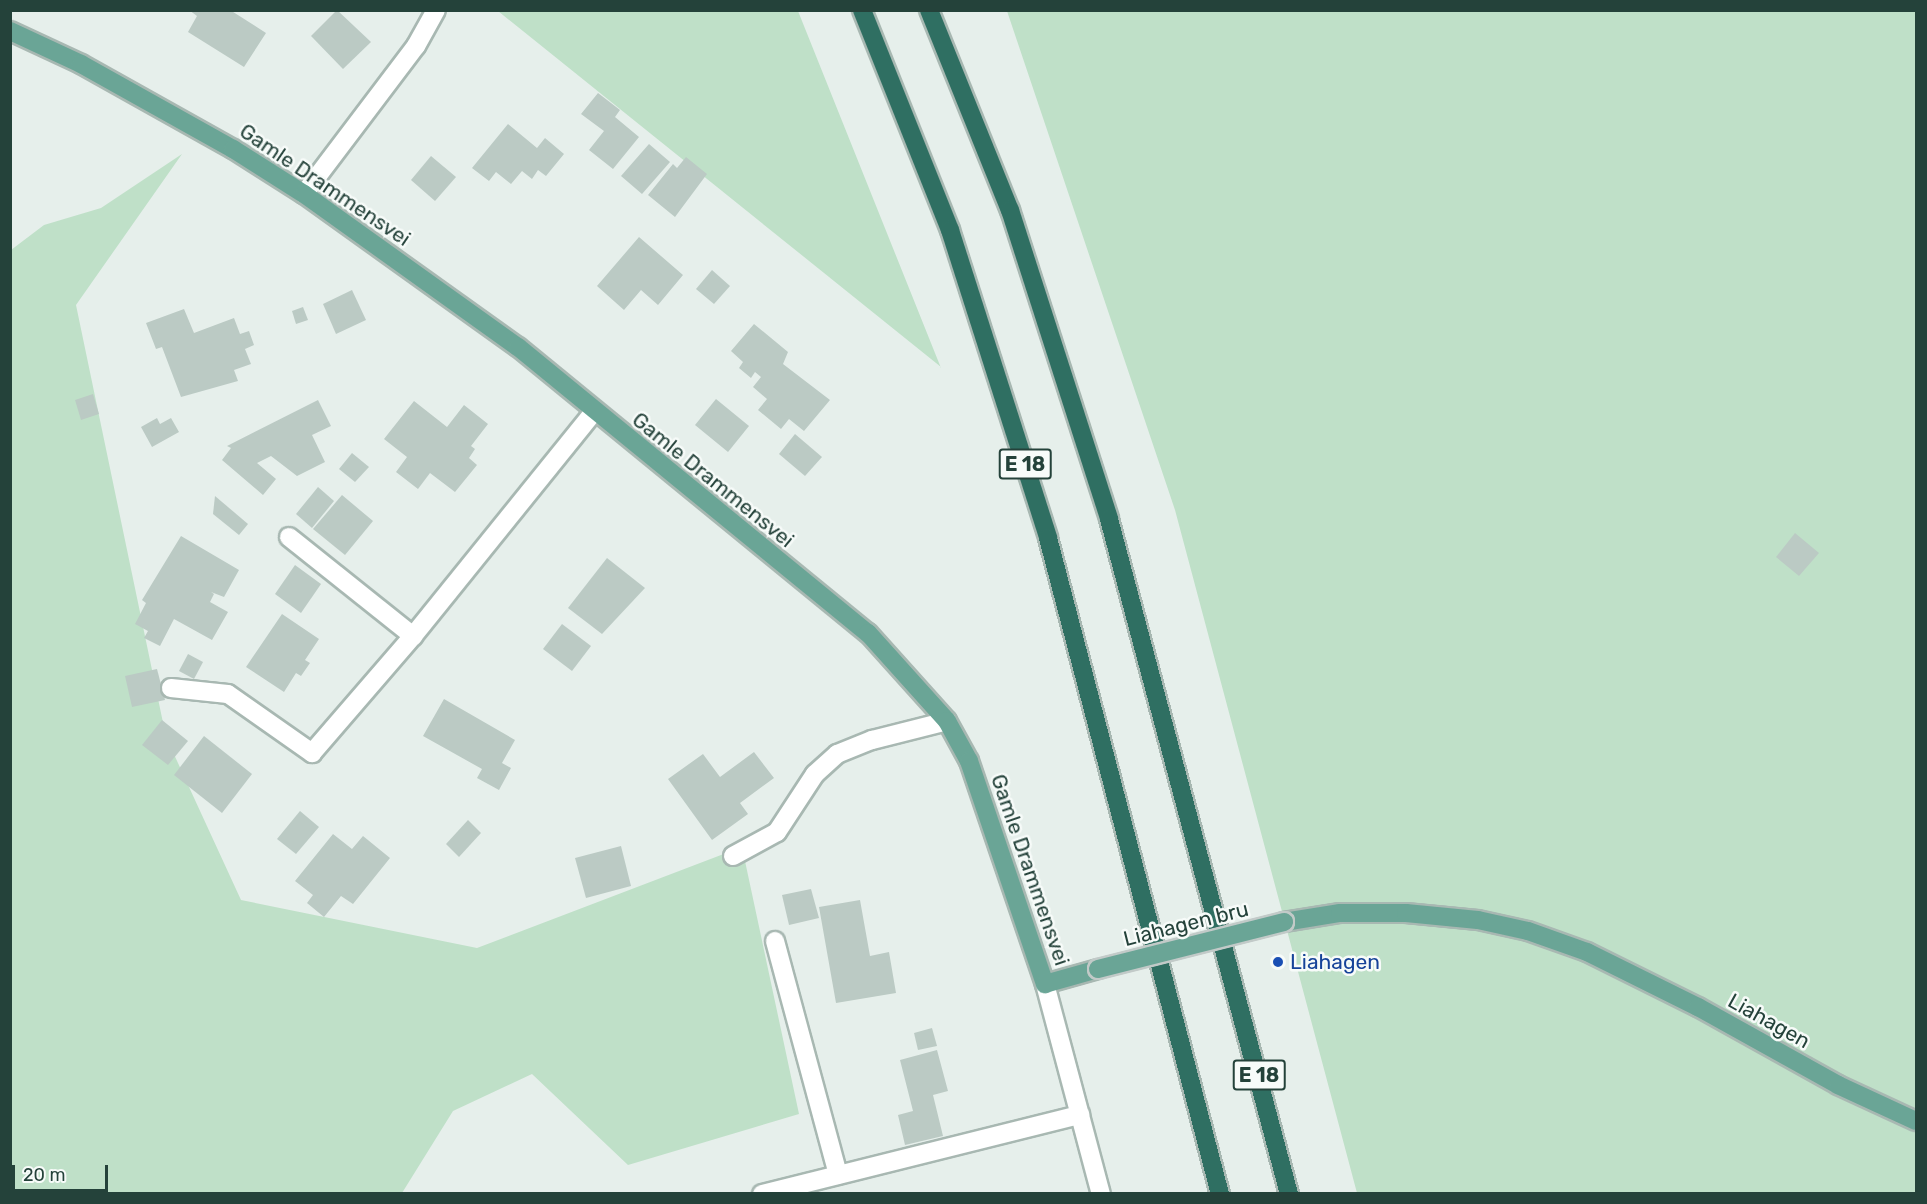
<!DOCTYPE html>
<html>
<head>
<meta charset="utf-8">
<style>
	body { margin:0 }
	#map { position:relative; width:1927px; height:1204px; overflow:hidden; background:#e6efeb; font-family:Rubik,sans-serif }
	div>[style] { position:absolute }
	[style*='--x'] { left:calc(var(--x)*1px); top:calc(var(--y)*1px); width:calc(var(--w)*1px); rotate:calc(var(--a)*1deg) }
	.green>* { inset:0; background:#bfe0c8 }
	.building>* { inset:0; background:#bbcac4 }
	.roads { filter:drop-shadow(2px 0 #a8b8b2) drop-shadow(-2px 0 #a8b8b2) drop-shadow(0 2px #a8b8b2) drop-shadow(0 -2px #a8b8b2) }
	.minor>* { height:18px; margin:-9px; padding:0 9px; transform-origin:9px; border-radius:9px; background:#fff }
	.major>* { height:18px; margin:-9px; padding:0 9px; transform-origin:9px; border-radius:9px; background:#6aa596 }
	.highway>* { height:18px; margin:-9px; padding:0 9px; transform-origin:9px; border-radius:9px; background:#2f6f62 }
	.bridges { filter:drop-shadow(2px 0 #c2cac8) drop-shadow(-2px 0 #c2cac8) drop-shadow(0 2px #c2cac8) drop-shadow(0 -2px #c2cac8) }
	.major-bridge>* { height:18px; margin:-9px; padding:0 9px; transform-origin:9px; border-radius:9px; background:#6aa596 }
	.dots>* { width:16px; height:16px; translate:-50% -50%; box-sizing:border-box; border:3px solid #f7fbf9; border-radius:50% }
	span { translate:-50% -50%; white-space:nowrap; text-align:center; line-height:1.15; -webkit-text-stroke:5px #f7fbf9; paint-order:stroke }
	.shield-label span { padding:2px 4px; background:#f7fbf9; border:2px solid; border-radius:4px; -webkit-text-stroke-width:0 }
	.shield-label { font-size:20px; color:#24423a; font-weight:700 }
	.street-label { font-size:21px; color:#24423a }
	.transit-label { font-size:21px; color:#164399 }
	.left { translate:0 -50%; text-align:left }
	.frame { position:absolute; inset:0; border:12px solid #24423a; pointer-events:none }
	.scale { position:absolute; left:12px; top:1165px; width:96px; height:27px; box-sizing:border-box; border:3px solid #24423a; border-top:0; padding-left:8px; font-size:18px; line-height:21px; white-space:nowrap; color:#24423a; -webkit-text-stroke:4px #f7fbf9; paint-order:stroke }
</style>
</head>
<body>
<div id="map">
	<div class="green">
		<i style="clip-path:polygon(498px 11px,798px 11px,941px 368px,941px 367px)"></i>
		<i style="clip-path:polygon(1007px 11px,1916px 11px,1916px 1193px,1357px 1193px,1175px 510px)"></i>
		<i style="clip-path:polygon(182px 154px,76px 305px,166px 737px,241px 900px,477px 948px,742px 847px,799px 1114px,628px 1165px,532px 1074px,453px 1111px,402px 1193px,11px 1194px,11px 250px,44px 225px,101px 208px)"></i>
	</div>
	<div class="building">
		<i style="clip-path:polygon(189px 10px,230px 10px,266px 33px,244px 67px,188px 32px,197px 16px)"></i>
		<i style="clip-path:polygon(337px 10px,371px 42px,343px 69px,311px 36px)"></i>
		<i style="clip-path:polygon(598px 93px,620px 110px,615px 117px,639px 137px,613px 169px,589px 150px,604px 131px,581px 114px)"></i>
		<i style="clip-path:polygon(508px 124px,537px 148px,545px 138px,564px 154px,546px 176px,538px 170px,532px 179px,522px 171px,511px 184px,496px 172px,489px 181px,472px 168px)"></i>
		<i style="clip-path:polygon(649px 144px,670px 162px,642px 194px,621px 176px)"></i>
		<i style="clip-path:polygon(431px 156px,456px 177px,435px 201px,411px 180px)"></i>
		<i style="clip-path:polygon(686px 157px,707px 174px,675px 217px,648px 195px,673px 164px,677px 168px)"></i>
		<i style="clip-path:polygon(639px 237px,683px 275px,658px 305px,641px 290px,624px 310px,597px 286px)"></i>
		<i style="clip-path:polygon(712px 270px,730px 286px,714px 304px,696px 289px)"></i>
		<i style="clip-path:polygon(352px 290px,366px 320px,336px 334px,323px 304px)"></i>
		<i style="clip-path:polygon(303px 307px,308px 320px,296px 324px,292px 311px)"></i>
		<i style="clip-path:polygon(184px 309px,194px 333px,234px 318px,240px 334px,249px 331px,254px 345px,245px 349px,251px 364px,234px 370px,238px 381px,181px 397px,162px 347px,156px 349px,146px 323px)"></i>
		<i style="clip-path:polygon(754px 324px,788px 352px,783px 364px,830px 400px,804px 431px,789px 419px,781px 429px,758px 410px,767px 399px,753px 387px,761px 377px,755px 372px,751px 378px,739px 368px,743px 362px,731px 351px)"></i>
		<i style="clip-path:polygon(93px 394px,99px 414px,81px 420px,75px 400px)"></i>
		<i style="clip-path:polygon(716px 399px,749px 426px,728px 452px,695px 425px)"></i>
		<i style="clip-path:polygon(318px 400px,331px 426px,312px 435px,325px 462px,297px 476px,271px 456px,257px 463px,276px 479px,263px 495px,222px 460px,231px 448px,227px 446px)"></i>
		<i style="clip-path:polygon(414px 401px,447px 427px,464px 405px,488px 424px,471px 446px,475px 449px,469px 458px,477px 465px,455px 492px,430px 473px,418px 489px,396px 472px,407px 457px,384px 439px)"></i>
		<i style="clip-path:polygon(157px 418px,160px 424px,171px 418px,179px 432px,152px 447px,141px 427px)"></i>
		<i style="clip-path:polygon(795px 434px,822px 457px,805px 476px,779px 454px)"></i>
		<i style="clip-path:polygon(352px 453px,369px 467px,355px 482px,339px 469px)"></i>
		<i style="clip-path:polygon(318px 487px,334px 501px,312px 528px,296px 514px)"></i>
		<i style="clip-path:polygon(342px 495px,373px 521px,345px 555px,313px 529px)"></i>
		<i style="clip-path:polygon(215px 496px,248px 524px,239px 535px,213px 514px)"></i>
		<i style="clip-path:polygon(1795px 533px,1819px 553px,1799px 576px,1776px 557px)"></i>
		<i style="clip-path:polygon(181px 536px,239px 570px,224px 597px,211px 592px,214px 594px,210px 602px,228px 612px,212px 640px,174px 619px,160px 646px,144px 638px,148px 631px,135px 624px,146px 603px,142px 600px)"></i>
		<i style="clip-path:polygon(607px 558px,645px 588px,602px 634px,568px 608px)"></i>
		<i style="clip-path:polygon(295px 565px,321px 584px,301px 613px,275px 594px)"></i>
		<i style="clip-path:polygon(282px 614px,319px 639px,305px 660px,310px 663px,301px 676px,296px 673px,284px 692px,246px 667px)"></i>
		<i style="clip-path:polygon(562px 624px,591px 646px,572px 671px,543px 649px)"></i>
		<i style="clip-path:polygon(188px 654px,203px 662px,194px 679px,179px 671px)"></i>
		<i style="clip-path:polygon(157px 669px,165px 700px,132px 707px,125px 676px)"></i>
		<i style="clip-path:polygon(444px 699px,515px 740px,502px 763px,511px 768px,499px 790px,477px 778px,482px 769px,423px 736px)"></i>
		<i style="clip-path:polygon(162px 720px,188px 741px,168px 765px,142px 745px)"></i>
		<i style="clip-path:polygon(204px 736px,252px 774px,222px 813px,174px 775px)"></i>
		<i style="clip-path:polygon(754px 752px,774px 778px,740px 803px,748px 814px,712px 840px,668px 779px,703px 754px,720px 777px)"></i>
		<i style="clip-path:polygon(300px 811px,319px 827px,296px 854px,277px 839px)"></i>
		<i style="clip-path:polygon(468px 820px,481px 833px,459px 857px,446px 844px)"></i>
		<i style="clip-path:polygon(333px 834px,352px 849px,363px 836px,390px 858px,353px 904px,341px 896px,324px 917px,307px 903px,313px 895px,295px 881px)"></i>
		<i style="clip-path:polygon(621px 846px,631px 886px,586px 898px,575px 858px)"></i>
		<i style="clip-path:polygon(811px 889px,819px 918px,789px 925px,782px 895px)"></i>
		<i style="clip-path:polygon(860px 900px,870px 956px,889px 952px,896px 993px,836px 1003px,819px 907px)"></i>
		<i style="clip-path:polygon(932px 1028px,937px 1046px,918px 1050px,914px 1033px)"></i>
		<i style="clip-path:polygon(937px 1050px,948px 1091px,933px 1095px,943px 1136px,905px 1145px,898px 1115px,913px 1111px,900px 1060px)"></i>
	</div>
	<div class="roads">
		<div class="minor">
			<i style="--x:304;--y:194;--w:186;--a:-52.9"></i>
			<i style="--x:416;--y:46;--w:41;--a:-60.9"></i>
			<i style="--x:289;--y:537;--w:159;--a:38.6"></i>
			<i style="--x:171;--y:688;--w:57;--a:6"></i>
			<i style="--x:228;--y:694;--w:103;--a:35.1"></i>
			<i style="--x:312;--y:753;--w:155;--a:-49.2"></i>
			<i style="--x:413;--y:636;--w:288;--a:-51.1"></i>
			<i style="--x:733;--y:856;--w:50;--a:-28.6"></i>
			<i style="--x:777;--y:832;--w:69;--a:-56.8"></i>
			<i style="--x:815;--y:774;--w:30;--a:-42"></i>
			<i style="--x:837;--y:754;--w:38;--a:-22"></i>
			<i style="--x:872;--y:740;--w:77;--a:-14.2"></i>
			<i style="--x:775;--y:941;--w:242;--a:74.9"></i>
			<i style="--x:1045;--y:984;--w:217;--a:75.1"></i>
			<i style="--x:762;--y:1194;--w:328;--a:-14"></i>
		</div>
		<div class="major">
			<i style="--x:10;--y:31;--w:78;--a:24.9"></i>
			<i style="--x:81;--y:64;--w:174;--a:29.2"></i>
			<i style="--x:233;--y:149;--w:84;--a:32.4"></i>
			<i style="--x:304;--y:194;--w:263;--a:35.6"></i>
			<i style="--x:518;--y:347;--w:452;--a:39.3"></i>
			<i style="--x:868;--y:633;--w:118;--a:48.1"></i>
			<i style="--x:947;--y:721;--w:46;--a:61.2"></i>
			<i style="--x:969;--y:761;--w:236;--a:71.2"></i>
			<i style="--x:1045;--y:984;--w:55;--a:-15.8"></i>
			<i style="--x:1284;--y:922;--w:57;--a:-9.1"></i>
			<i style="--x:1340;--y:913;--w:66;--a:0"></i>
			<i style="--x:1406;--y:913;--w:72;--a:5.6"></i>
			<i style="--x:1478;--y:920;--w:51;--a:12.4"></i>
			<i style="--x:1528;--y:931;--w:63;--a:19.6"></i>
			<i style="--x:1587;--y:952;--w:124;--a:26.4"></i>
			<i style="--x:1698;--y:1007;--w:160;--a:29.1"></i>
			<i style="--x:1838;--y:1085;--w:86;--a:24.8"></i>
		</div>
		<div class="highway">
			<i style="--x:862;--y:10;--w:237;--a:68.2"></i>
			<i style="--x:950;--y:230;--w:323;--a:72.3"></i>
			<i style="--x:1048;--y:538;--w:678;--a:75.31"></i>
			<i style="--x:929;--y:10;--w:216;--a:68"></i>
			<i style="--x:1010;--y:210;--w:324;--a:72.2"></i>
			<i style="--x:1109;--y:519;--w:699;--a:75.07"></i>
		</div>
	</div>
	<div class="bridges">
		<div class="major-bridge">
			<i style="--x:1098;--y:969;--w:192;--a:-14.2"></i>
		</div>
	</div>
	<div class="dots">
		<i style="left:1278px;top:962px;background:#1a4fb4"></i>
	</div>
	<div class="shield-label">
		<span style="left:1025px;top:464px">E 18</span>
		<span style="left:1259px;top:1075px">E 18</span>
	</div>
	<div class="street-label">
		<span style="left:325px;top:185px;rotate:34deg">Gamle Drammensvei</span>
		<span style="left:713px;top:480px;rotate:39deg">Gamle Drammensvei</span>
		<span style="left:1030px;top:870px;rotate:71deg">Gamle Drammensvei</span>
		<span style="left:1186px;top:924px;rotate:-14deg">Liahagen bru</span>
		<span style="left:1769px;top:1021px;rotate:29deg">Liahagen</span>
	</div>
	<div class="transit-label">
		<span class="left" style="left:1290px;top:962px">Liahagen</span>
	</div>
	<div class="frame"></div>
	<div class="scale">20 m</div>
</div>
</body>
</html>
